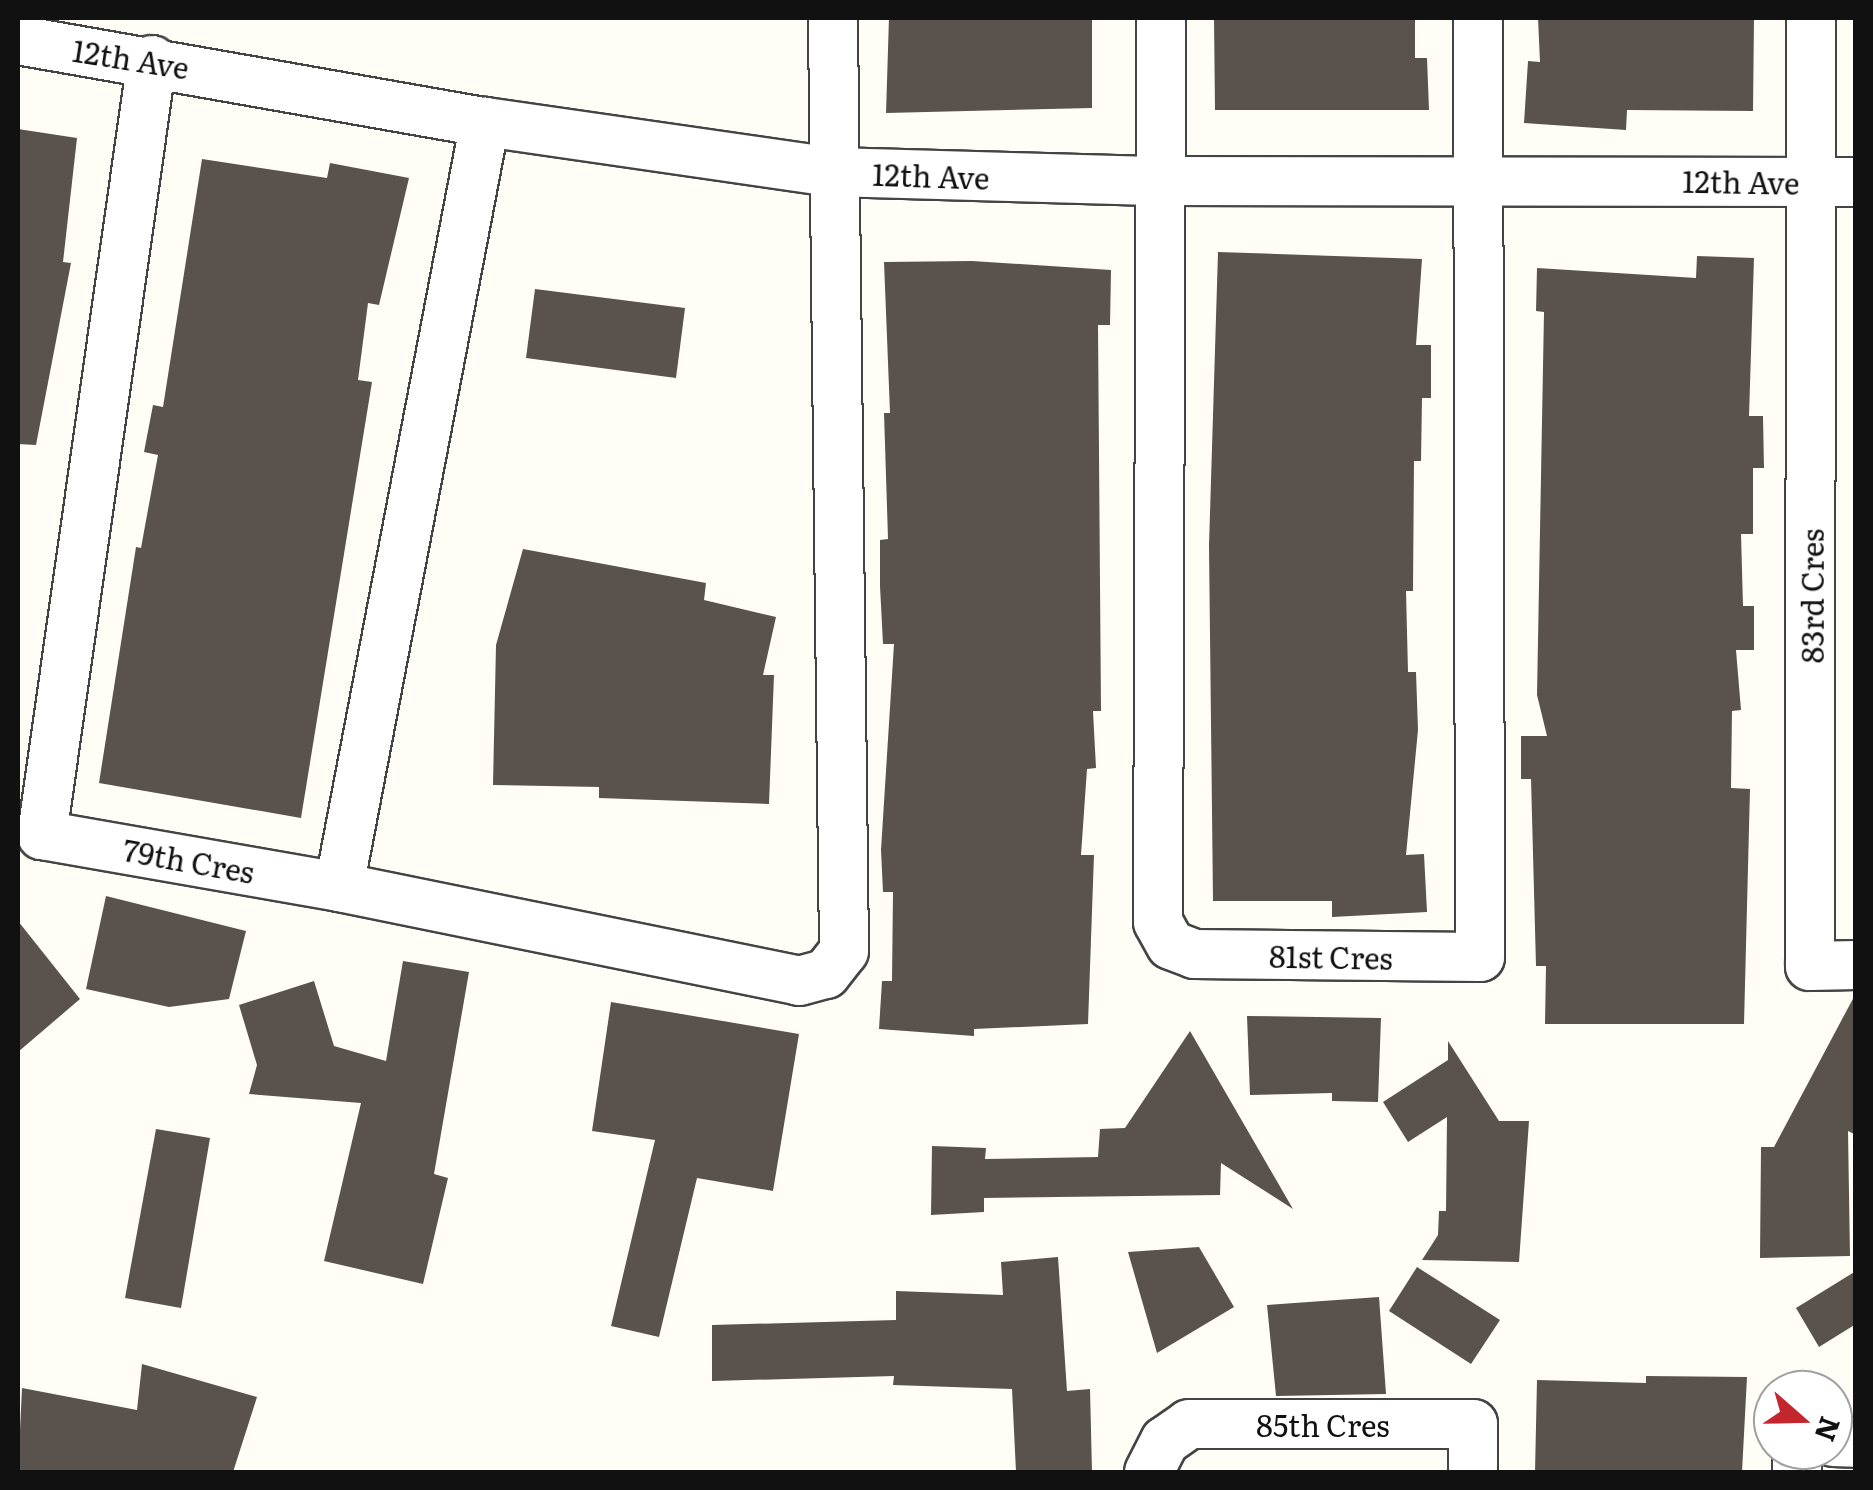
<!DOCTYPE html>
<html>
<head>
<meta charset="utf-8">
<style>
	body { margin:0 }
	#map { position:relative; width:1873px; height:1490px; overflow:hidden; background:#fffdf5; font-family:Literata,serif }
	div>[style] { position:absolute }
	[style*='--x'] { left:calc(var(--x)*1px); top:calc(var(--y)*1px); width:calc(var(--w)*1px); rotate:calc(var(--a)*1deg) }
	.building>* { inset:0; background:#5a524d }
	.roads { filter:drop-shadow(2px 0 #444) drop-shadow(-2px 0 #444) drop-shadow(0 2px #444) drop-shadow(0 -2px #444) }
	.minor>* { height:48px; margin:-24px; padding:0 24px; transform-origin:24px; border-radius:24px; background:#fff }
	span { translate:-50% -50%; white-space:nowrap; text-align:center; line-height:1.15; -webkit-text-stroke:10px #fff; paint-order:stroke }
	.street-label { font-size:30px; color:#111 }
	.frame { position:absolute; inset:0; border:20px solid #111; pointer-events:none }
	.north { position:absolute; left:1753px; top:1370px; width:100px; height:100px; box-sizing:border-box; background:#fff; border:2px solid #a0a0a0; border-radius:50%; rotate:110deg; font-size:28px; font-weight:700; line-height:40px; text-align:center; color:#111 }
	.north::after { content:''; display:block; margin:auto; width:35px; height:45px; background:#c4262e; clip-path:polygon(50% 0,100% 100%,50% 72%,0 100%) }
</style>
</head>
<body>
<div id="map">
	<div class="building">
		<i style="clip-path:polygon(889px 18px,1092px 18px,1092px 108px,886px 113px)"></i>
		<i style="clip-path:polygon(1214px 18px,1415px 18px,1415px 58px,1427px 58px,1429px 110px,1215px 110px)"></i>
		<i style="clip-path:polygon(1538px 18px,1754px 18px,1753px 111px,1627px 110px,1626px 130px,1524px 123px,1528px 61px,1540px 62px)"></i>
		<i style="clip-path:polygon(18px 129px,77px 138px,63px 262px,71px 263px,36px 445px,18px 444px)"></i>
		<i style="clip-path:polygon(202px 159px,327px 178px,330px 163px,409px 178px,379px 305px,368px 303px,358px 380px,372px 382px,301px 818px,99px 783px,136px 547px,141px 548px,158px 455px,144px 452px,153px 405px,163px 407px)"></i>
		<i style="clip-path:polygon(1218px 252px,1422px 259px,1416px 345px,1431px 345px,1431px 398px,1422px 398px,1421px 461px,1414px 461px,1413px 591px,1406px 591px,1408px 672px,1416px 672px,1418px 730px,1406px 855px,1424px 854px,1427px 912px,1332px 917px,1332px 901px,1213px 901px,1209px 546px)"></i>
		<i style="clip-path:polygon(1697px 256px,1754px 258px,1749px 416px,1763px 416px,1764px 468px,1753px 468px,1753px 534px,1741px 534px,1743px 606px,1754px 606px,1754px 650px,1736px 650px,1741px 710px,1732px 711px,1731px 788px,1750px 789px,1744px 1024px,1545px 1024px,1546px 966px,1536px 966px,1531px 779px,1521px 779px,1521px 736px,1547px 736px,1537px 695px,1544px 312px,1536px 311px,1537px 268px,1696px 278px)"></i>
		<i style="clip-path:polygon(972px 261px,1111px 270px,1110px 325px,1098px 325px,1101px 711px,1093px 711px,1096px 768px,1087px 769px,1081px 855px,1094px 855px,1088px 1024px,974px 1029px,974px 1036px,879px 1029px,882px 981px,892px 981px,893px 892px,883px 892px,881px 850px,894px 644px,883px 644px,880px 586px,880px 540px,888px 539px,884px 413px,890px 413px,884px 262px)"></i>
		<i style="clip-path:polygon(535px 289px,685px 308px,676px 378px,526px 358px)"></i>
		<i style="clip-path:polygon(523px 549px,706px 583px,704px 600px,776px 617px,763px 675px,774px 675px,769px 804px,599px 798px,599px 787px,493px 785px,496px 645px)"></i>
		<i style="clip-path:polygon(106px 896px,246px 931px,229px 999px,169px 1007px,86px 989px)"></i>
		<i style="clip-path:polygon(18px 921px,80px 999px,18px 1052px)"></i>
		<i style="clip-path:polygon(403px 961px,469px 972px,434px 1174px,448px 1178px,423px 1284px,324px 1261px,361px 1103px,249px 1094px,257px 1065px,239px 1005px,314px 981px,334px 1046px,386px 1061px)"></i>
		<i style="clip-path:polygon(1856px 993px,1856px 1135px,1848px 1131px,1850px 1256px,1760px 1258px,1761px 1147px,1774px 1147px)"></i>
		<i style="clip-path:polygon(611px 1002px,799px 1034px,773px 1191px,697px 1178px,659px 1337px,611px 1326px,655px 1140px,592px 1131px)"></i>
		<i style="clip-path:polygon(1247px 1016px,1381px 1018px,1378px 1102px,1332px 1101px,1332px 1093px,1250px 1095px)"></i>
		<i style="clip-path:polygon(1190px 1031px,1293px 1209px,1221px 1163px,1220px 1195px,984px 1198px,984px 1212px,931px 1215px,932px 1146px,986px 1148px,985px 1159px,1098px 1157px,1100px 1129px,1125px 1128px)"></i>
		<i style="clip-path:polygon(1448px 1041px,1499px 1121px,1529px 1121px,1519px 1262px,1422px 1260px,1438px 1235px,1439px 1211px,1446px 1211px,1447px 1117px,1408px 1142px,1383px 1102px,1448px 1060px)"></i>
		<i style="clip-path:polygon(156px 1129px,210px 1138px,181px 1308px,125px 1298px)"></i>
		<i style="clip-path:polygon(1199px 1247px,1234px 1307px,1157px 1353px,1128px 1252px)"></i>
		<i style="clip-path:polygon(1058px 1257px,1067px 1391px,1090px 1389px,1092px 1472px,1016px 1472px,1012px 1389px,893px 1385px,894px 1376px,712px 1381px,712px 1325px,896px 1320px,896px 1291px,1003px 1295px,1001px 1262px)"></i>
		<i style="clip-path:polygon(1417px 1267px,1500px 1320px,1471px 1364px,1389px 1311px)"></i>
		<i style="clip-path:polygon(1856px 1271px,1856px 1324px,1819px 1347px,1796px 1308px)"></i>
		<i style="clip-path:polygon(1379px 1297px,1386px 1394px,1276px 1396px,1267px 1305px)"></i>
		<i style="clip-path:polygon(142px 1364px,257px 1397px,233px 1472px,18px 1472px,22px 1388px,137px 1410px)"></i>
		<i style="clip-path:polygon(1646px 1376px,1747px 1377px,1742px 1472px,1535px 1472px,1537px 1380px,1646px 1383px)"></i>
	</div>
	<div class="roads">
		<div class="minor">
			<i style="--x:1161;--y:18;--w:904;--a:90.19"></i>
			<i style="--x:1158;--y:922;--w:26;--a:61"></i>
			<i style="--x:1171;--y:945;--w:25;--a:21"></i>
			<i style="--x:1194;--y:954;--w:286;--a:0.6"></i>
			<i style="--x:1480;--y:957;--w:939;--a:-90.12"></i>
			<i style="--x:1811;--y:18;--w:948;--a:90.06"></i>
			<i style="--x:1810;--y:966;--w:46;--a:-1.2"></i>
			<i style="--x:18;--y:40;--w:474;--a:10"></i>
			<i style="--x:485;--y:122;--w:352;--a:8.2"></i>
			<i style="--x:833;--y:172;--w:328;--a:1.6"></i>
			<i style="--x:1161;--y:181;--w:695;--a:0.08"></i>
			<i style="--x:152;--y:60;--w:783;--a:98.08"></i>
			<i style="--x:42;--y:835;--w:302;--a:9.9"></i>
			<i style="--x:339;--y:887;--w:779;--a:-79.2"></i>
			<i style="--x:339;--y:887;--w:470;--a:11.5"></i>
			<i style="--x:799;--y:981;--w:28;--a:-15"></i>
			<i style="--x:826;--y:974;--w:29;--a:-52"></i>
			<i style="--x:844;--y:951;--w:933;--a:-90.68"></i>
			<i style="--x:1833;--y:1442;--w:23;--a:2"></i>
			<i style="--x:1149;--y:1472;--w:35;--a:-63"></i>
			<i style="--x:1165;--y:1441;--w:29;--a:-35"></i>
			<i style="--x:1189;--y:1424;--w:284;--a:0"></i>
			<i style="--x:1473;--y:1424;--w:48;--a:90"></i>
			<i style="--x:1797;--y:1472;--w:22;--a:-90"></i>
		</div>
	</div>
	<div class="street-label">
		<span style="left:131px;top:58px;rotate:9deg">12th Ave</span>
		<span style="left:931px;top:175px;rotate:2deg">12th Ave</span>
		<span style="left:1741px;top:181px;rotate:1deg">12th Ave</span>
		<span style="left:1811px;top:596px;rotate:-90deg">83rd Cres</span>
		<span style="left:189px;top:860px;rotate:10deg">79th Cres</span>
		<span style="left:1331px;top:956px;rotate:1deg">81st Cres</span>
		<span style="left:1323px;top:1424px">85th Cres</span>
	</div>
	<div class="frame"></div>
	<div class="north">N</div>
</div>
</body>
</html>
